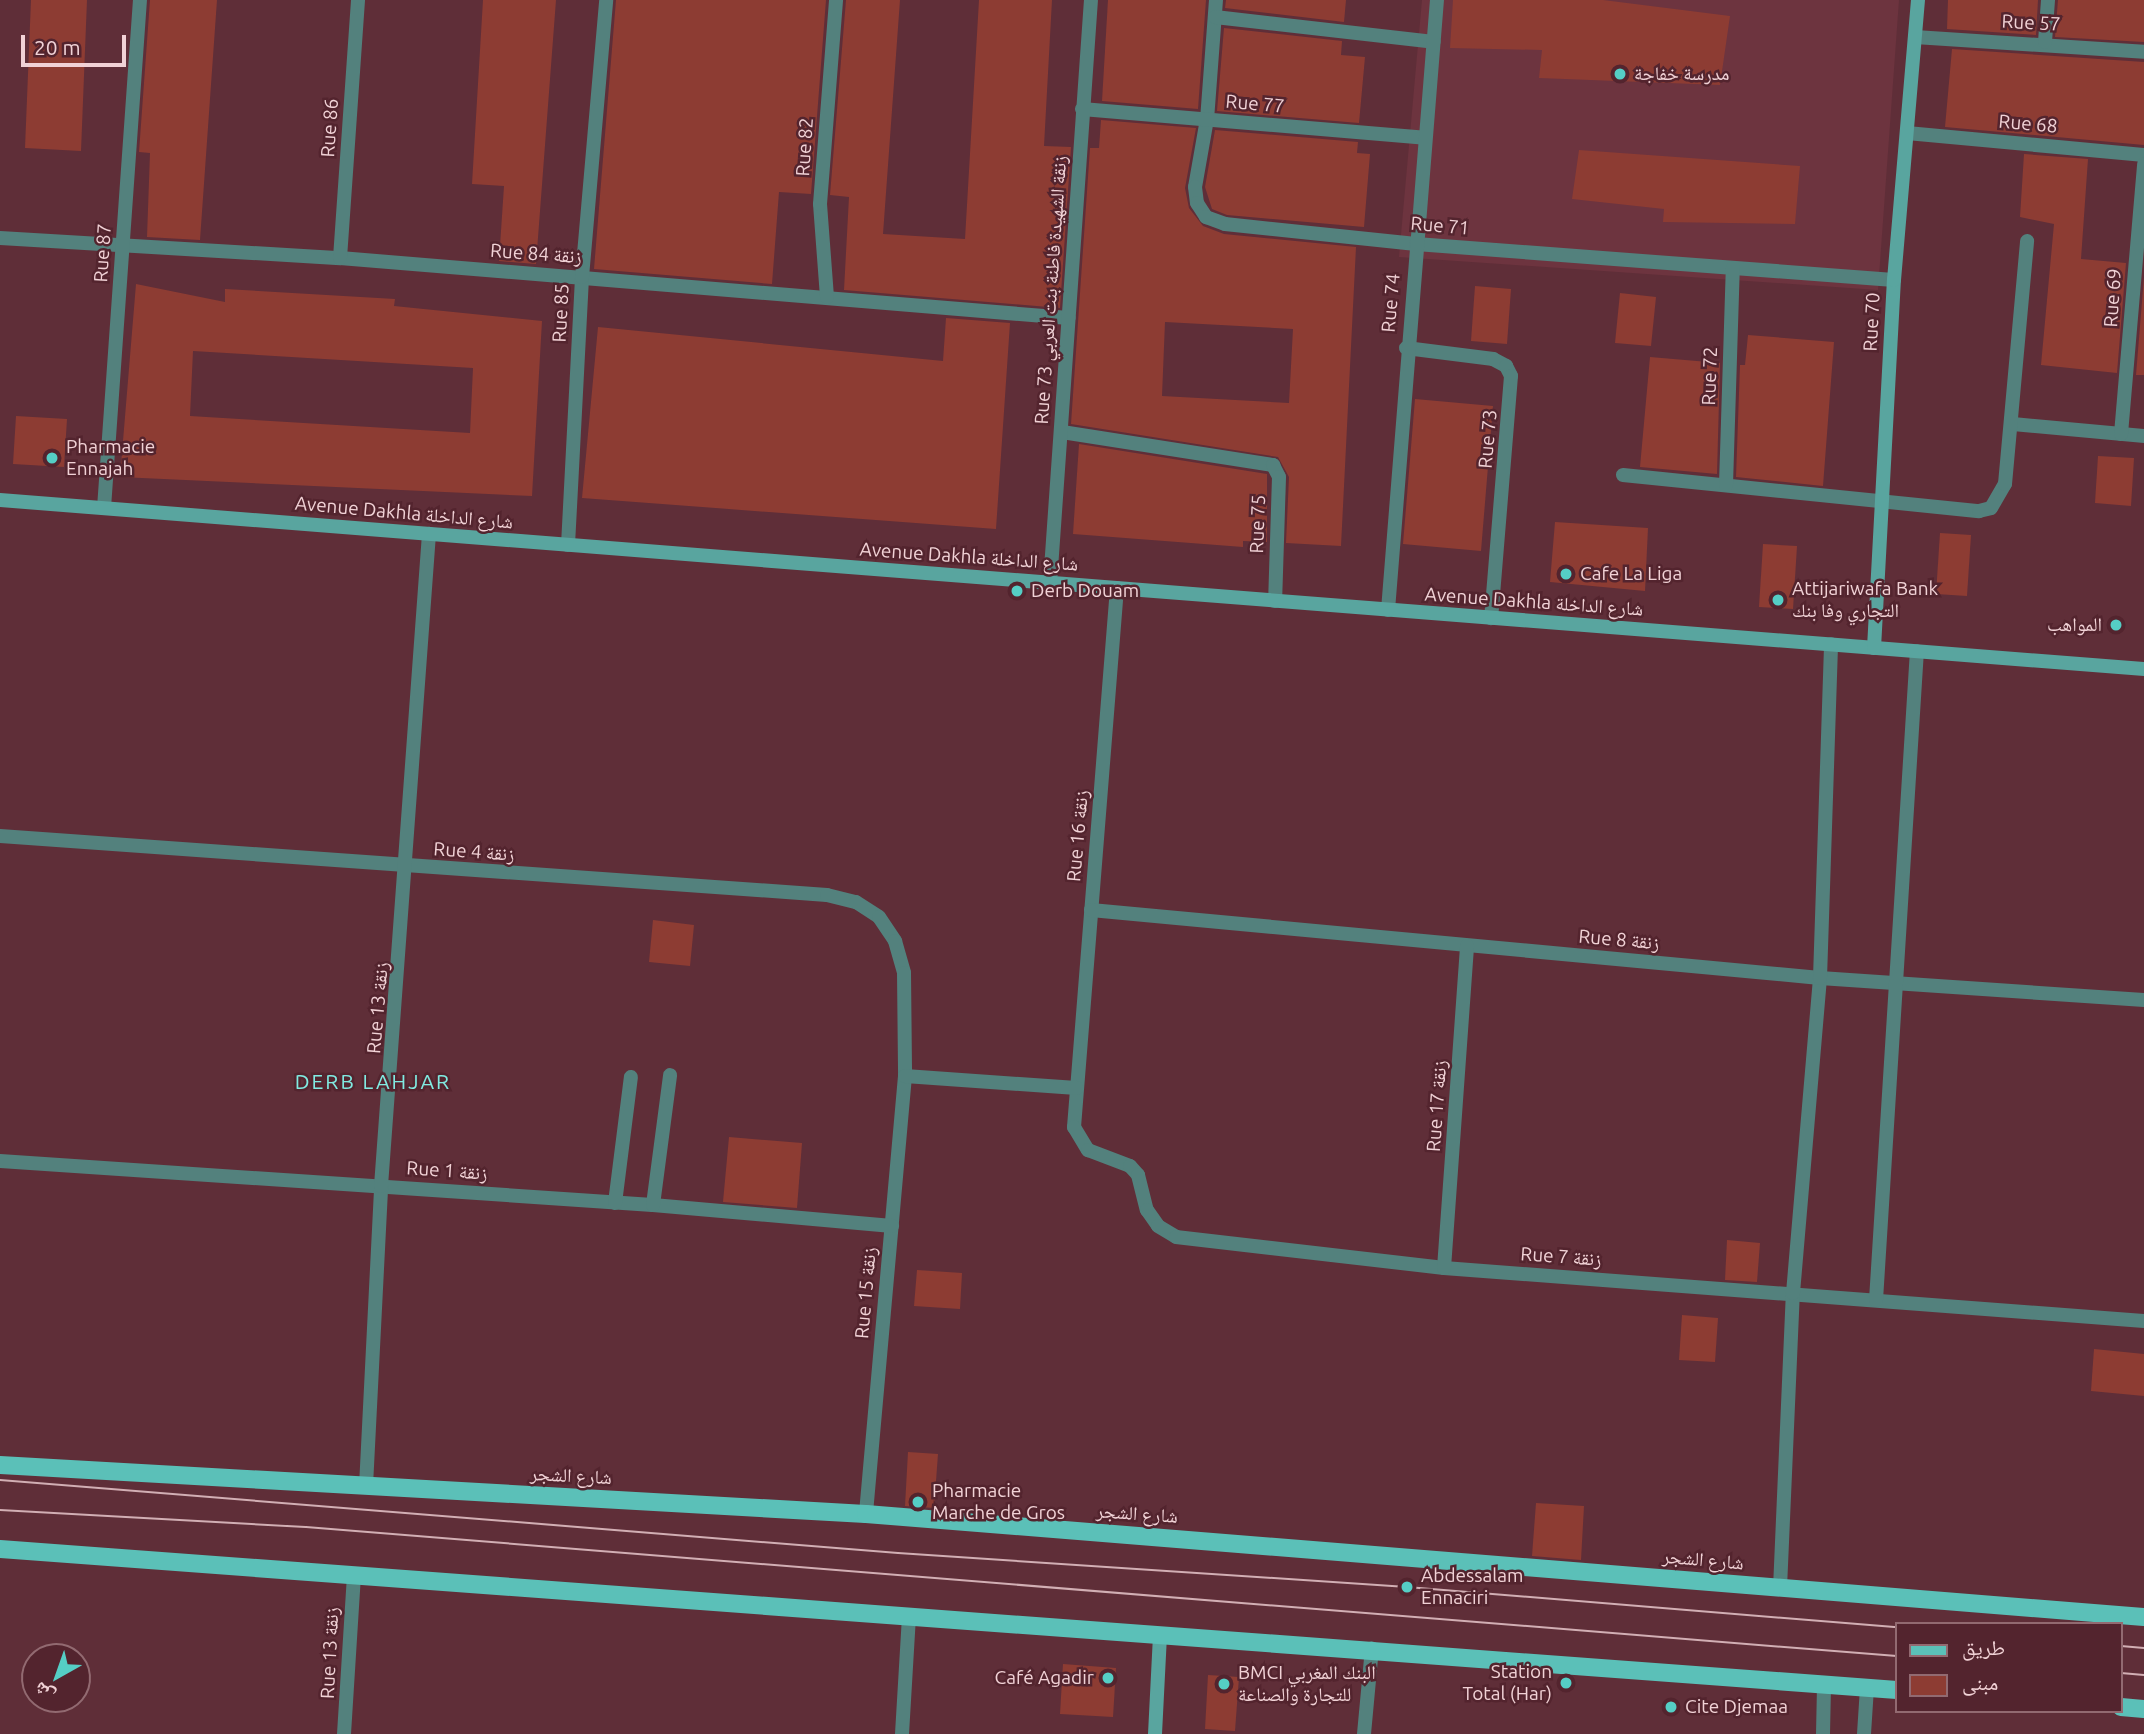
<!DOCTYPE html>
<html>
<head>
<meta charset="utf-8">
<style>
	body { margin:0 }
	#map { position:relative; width:2144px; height:1734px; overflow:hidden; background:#5f2e38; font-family:Ubuntu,"Noto Naskh Arabic",sans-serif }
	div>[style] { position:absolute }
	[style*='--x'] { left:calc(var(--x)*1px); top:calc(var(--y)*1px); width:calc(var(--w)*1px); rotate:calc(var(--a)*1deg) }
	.built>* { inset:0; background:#6d343f }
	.building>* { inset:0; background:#8d3c33 }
	.street>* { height:14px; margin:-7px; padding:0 7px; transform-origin:7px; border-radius:7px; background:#53817d }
	.secondary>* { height:14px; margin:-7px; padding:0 7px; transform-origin:7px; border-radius:7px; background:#59a59f }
	.primary>* { height:18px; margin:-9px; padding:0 9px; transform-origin:9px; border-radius:9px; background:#5bc0b8 }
	.tram>* { height:2px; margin:-1px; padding:0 1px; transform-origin:1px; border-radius:1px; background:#d2afb4 }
	.dots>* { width:19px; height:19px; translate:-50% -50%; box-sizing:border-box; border:4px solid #53242e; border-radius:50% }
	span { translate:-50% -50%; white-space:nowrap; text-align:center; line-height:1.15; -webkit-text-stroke:5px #53242e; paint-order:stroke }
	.street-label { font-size:19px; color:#f1d2d6 }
	.poi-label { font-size:19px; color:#f1d2d6 }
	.left { translate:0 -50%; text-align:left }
	.right { translate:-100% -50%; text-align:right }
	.neighbourhood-label { font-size:21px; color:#81ebe2; letter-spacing:2px }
	.legend { position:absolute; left:1895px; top:1622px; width:228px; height:91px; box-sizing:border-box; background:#53242e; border:2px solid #926a71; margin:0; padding:9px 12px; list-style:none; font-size:21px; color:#f1d2d6 }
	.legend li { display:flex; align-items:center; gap:14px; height:35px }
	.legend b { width:35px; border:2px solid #926a71 }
	.north { position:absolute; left:21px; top:1643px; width:70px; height:70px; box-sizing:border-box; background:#53242e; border:2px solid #926a71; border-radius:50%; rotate:220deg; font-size:19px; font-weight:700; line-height:28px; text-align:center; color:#f1d2d6 }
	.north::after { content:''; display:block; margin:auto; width:24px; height:32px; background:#55cec5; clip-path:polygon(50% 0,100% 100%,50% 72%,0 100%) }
	.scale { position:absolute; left:21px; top:35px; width:105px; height:32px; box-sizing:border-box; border:4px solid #f1d2d6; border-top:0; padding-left:9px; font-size:21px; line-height:24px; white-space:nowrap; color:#f1d2d6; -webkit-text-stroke:5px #53242e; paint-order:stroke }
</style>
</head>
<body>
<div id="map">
	<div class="built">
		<i style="clip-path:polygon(1422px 0,1899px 0,1878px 290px,1399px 257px)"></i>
	</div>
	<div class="building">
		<i style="clip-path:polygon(31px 0,87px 0,81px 151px,25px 148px)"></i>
		<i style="clip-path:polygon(150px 0,217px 0,200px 240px,147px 237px,150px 153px,139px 152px)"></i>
		<i style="clip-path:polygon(483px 0,556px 0,536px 264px,499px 261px,504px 186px,472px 184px)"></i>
		<i style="clip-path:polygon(616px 0,826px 0,811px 194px,779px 192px,772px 284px,594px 269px)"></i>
		<i style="clip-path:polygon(846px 0,900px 0,883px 234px,965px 239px,979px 0,1052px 0,1044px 146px,1071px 147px,1060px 308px,844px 290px,849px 197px,830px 195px)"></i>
		<i style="clip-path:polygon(1108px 0,1206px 0,1198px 109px,1102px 101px)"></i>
		<i style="clip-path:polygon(1226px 0,1346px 0,1344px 22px,1225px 8px)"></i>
		<i style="clip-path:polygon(1453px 0,1603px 0,1730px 16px,1720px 85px,1539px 78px,1542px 50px,1450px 48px)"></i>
		<i style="clip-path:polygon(1948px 0,2038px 0,2036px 35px,1947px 29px)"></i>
		<i style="clip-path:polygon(2058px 0,2144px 0,2144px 42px,2055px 37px)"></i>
		<i style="clip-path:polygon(1224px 28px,1342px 41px,1341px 55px,1365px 57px,1359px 123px,1217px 111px)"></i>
		<i style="clip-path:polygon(1952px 49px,2144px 62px,2144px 145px,1945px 127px)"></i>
		<i style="clip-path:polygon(evenodd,1101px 120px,1196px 128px,1185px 188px,1189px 208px,1203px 226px,1224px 234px,1356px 247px,1341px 546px,1286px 543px,1289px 477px,1278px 457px,1071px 424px,1090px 148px,1099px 148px,1101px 120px,1165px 322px,1293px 329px,1289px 403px,1162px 396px,1165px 322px)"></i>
		<i style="clip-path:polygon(1215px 130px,1358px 142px,1357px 153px,1370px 154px,1364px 227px,1227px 215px,1212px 209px,1205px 187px)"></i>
		<i style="clip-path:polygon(1579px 150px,1800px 166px,1795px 224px,1663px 222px,1664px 209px,1572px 199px)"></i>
		<i style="clip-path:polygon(2024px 154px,2088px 159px,2081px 259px,2126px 263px,2117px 373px,2041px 365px,2054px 224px,2020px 217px)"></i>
		<i style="clip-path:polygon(2144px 277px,2144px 375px,2136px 375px)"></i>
		<i style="clip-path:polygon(evenodd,136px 284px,225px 302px,225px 289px,395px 299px,394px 306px,542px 321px,532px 496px,120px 477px,136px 284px,193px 351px,473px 368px,470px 433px,190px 416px,193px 351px)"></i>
		<i style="clip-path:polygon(1475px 286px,1511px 289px,1507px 344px,1471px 341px)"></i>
		<i style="clip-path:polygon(1620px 293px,1656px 297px,1651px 346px,1615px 343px)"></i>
		<i style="clip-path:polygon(946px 318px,1010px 323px,996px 529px,582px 498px,598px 327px,943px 361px)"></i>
		<i style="clip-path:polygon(1748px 335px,1834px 342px,1823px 486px,1736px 477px,1740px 365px,1745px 365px)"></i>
		<i style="clip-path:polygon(1650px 357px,1720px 363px,1717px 474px,1640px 467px)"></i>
		<i style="clip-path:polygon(1415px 399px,1493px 406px,1481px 551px,1403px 544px)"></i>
		<i style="clip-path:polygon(16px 416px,67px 419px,64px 467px,13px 464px)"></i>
		<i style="clip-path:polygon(1079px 444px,1267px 474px,1267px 542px,1243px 541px,1243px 547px,1073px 534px)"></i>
		<i style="clip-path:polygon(2098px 456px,2134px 458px,2131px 506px,2095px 503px)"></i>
		<i style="clip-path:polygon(1555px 522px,1648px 528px,1645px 591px,1550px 582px)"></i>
		<i style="clip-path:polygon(1940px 533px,1971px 535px,1967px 596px,1936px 594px)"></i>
		<i style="clip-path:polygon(1763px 544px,1797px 546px,1793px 609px,1759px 607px)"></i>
		<i style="clip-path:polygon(653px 920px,694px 925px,690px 966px,649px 962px)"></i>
		<i style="clip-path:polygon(729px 1137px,802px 1143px,797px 1208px,723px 1202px)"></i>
		<i style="clip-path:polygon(1727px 1240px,1760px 1243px,1757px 1282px,1725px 1280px)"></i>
		<i style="clip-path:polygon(917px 1270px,962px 1273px,960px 1309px,914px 1306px)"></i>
		<i style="clip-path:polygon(1682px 1315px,1718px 1318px,1715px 1362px,1679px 1360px)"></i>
		<i style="clip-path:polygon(2094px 1349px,2144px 1354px,2144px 1396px,2091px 1391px)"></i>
		<i style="clip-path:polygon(908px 1452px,938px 1454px,934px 1508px,905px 1506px)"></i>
		<i style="clip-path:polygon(1536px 1503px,1584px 1506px,1581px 1560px,1532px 1556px)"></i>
		<i style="clip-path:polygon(1063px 1664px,1116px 1668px,1113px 1717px,1060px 1714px)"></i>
		<i style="clip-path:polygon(1208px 1675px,1239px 1677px,1235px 1731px,1205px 1729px)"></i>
	</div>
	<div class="street">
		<i style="--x:1216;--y:0;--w:119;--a:94.3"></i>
		<i style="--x:1207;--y:119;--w:69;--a:100"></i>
		<i style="--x:1195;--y:187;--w:16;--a:83"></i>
		<i style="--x:1197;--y:203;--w:17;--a:57"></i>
		<i style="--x:1206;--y:217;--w:20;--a:20"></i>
		<i style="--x:1225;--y:224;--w:192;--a:6"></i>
		<i style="--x:1416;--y:244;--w:479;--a:4.3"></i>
		<i style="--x:1215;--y:17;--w:220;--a:6.5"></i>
		<i style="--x:1915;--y:37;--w:229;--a:3.7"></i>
		<i style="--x:2045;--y:42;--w:42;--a:-85.9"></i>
		<i style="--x:1082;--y:109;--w:344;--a:4.8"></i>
		<i style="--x:1907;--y:133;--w:238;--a:5.3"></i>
		<i style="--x:0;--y:238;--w:341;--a:3.4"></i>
		<i style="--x:340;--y:258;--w:731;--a:4.71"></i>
		<i style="--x:340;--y:258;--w:259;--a:-86"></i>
		<i style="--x:827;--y:297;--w:93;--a:-94.3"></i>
		<i style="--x:820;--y:204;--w:205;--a:-85.5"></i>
		<i style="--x:1406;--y:348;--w:88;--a:7.2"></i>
		<i style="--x:1493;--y:359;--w:15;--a:28"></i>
		<i style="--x:1506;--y:366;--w:11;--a:63"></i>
		<i style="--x:1511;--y:376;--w:243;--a:94.7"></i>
		<i style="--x:2013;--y:424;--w:132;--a:5.2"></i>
		<i style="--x:1062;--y:432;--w:214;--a:8.9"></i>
		<i style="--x:1273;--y:465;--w:13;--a:63"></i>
		<i style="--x:1279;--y:477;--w:124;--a:91.8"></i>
		<i style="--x:2121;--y:434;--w:271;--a:-85.1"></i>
		<i style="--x:1623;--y:475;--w:358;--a:5.8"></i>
		<i style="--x:1979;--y:511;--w:12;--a:-14"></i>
		<i style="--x:1991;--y:508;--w:28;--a:-60"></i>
		<i style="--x:2005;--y:484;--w:244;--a:-84.8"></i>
		<i style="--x:1726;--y:485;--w:217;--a:-88.2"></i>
		<i style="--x:104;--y:508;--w:509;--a:-85.95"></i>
		<i style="--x:568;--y:545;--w:268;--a:-87"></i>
		<i style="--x:582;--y:277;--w:278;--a:-85"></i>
		<i style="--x:1050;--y:583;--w:584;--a:-85.98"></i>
		<i style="--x:1117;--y:588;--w:541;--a:94.56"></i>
		<i style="--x:1074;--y:1127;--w:27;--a:59"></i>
		<i style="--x:1088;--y:1150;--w:45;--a:20.9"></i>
		<i style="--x:1130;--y:1166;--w:12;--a:48"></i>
		<i style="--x:1138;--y:1175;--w:36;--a:76"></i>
		<i style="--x:1147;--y:1210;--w:19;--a:55"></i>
		<i style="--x:1158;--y:1226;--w:21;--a:31"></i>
		<i style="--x:1176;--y:1237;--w:270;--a:6.6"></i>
		<i style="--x:1444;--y:1268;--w:702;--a:4.33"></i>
		<i style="--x:1388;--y:610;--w:612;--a:-85.41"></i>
		<i style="--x:0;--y:836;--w:829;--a:4.08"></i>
		<i style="--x:827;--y:895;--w:30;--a:14"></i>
		<i style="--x:856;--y:902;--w:27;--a:33"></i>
		<i style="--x:879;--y:917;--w:29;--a:56"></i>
		<i style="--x:895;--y:941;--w:33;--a:74"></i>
		<i style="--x:904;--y:973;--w:103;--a:89.4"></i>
		<i style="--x:905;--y:1076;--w:440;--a:95.1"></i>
		<i style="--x:1091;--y:910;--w:732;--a:5.33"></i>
		<i style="--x:1820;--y:978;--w:325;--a:3.9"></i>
		<i style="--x:905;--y:1076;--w:172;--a:4"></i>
		<i style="--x:0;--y:1161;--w:654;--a:3.85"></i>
		<i style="--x:653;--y:1205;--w:240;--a:5"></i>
		<i style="--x:615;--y:1203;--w:127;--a:-82.8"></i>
		<i style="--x:653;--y:1205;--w:131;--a:-82.5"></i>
		<i style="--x:1444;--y:1268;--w:323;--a:-85.9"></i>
		<i style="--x:1876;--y:1300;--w:650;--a:-86.39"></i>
		<i style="--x:366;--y:1486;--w:300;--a:-87.1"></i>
		<i style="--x:381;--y:1186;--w:654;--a:-85.79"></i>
		<i style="--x:1780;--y:1588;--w:295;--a:-87.5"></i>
		<i style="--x:1793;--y:1293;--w:316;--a:-85.1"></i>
		<i style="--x:1820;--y:978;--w:334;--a:-88.1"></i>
		<i style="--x:344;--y:1734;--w:160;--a:-86.4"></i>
		<i style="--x:902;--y:1734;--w:119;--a:-86.6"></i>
		<i style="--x:1364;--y:1734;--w:86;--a:-84.7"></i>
		<i style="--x:1823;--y:1734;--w:49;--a:-88.8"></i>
		<i style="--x:1864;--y:1734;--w:47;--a:-86.3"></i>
	</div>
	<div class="secondary">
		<i style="--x:0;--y:500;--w:2151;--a:4.51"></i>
		<i style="--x:1874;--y:648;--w:369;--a:-86.9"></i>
		<i style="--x:1894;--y:280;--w:281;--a:-85.1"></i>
		<i style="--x:1155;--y:1734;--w:100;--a:-87.1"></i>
	</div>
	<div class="primary">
		<i style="--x:0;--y:1465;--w:867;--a:3.24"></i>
		<i style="--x:866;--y:1514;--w:1282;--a:4.61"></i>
		<i style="--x:0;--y:1549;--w:1902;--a:4.25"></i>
		<i style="--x:2121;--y:1707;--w:23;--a:5"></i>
	</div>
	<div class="tram">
		<i style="--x:0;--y:1480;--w:901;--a:4.65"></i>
		<i style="--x:898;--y:1553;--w:510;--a:3.82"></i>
		<i style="--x:1407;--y:1587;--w:492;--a:4.7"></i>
		<i style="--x:0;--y:1510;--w:306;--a:3.2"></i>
		<i style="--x:306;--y:1527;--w:1596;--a:4.64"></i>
		<i style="--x:2121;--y:1646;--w:23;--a:5"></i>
		<i style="--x:2121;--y:1673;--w:23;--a:5"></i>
	</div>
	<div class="dots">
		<i style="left:1620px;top:74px;background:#55cec5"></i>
		<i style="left:52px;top:458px;background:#55cec5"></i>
		<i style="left:1566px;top:574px;background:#55cec5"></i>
		<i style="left:1017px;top:591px;background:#55cec5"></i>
		<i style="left:1778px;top:600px;background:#55cec5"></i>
		<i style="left:2116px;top:625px;background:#55cec5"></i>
		<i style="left:918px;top:1502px;background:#55cec5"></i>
		<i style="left:1407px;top:1587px;background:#55cec5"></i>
		<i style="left:1108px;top:1678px;background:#55cec5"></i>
		<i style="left:1566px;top:1683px;background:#55cec5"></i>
		<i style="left:1224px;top:1684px;background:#55cec5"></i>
		<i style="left:1671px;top:1707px;background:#55cec5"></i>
	</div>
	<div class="street-label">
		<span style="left:2031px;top:23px;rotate:3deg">Rue 57</span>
		<span style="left:1255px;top:104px;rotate:5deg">Rue 77</span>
		<span style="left:2028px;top:124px;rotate:5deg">Rue 68</span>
		<span style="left:330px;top:128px;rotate:-86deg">Rue 86</span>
		<span style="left:805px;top:147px;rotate:-86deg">Rue 82</span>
		<span style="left:1440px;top:226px;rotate:5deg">Rue 71</span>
		<span style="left:103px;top:253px;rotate:-86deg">Rue 87</span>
		<span style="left:536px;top:254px;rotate:4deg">Rue 84 زنقة</span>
		<span style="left:1051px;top:290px;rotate:-86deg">Rue 73 زنقة الشهيدة فاطنة بنت العربي</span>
		<span style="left:2113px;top:298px;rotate:-86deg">Rue 69</span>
		<span style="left:1391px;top:303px;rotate:-85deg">Rue 74</span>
		<span style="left:561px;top:313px;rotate:-87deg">Rue 85</span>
		<span style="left:1872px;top:322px;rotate:-87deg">Rue 70</span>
		<span style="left:1710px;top:376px;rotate:-88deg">Rue 72</span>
		<span style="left:1488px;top:439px;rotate:-85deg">Rue 73</span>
		<span style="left:404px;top:513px;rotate:5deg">Avenue Dakhla شارع الداخلة</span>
		<span style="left:1258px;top:524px;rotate:-88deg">Rue 75</span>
		<span style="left:969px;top:557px;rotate:4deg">Avenue Dakhla شارع الداخلة</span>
		<span style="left:1534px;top:602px;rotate:4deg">Avenue Dakhla شارع الداخلة</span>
		<span style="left:1078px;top:836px;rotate:-85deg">Rue 16 زنقة</span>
		<span style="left:474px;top:852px;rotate:4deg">Rue 4 زنقة</span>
		<span style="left:1619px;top:940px;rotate:5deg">Rue 8 زنقة</span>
		<span style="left:378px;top:1008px;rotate:-85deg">Rue 13 زنقة</span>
		<span style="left:1437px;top:1106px;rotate:-86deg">Rue 17 زنقة</span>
		<span style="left:447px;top:1171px;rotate:4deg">Rue 1 زنقة</span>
		<span style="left:1561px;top:1257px;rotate:4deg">Rue 7 زنقة</span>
		<span style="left:866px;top:1293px;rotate:-85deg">Rue 15 زنقة</span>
		<span style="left:571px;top:1476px;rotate:3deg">شارع الشجر</span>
		<span style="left:1137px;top:1514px;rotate:4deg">شارع الشجر</span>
		<span style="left:1703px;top:1560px;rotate:5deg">شارع الشجر</span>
		<span style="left:330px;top:1653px;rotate:-87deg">Rue 13 زنقة</span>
	</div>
	<div class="poi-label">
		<span class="left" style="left:1634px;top:74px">مدرسة خفاجة</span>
		<span class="left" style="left:66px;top:458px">Pharmacie<br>Ennajah</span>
		<span class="left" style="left:1580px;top:574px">Cafe La Liga</span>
		<span class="left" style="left:1792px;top:600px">Attijariwafa Bank<br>التجاري وفا بنك</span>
		<span class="left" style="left:1031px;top:591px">Derb Douam</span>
		<span class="right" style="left:2102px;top:625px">المواهب</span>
		<span class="left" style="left:932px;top:1502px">Pharmacie<br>Marche de Gros</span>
		<span class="left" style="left:1421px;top:1587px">Abdessalam<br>Ennaciri</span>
		<span class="right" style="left:1552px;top:1683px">Station<br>Total (Har)</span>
		<span class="left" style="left:1238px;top:1684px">BMCI البنك المغربي<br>للتجارة والصناعة</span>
		<span class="right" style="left:1094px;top:1678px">Café Agadir</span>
		<span class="left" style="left:1685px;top:1707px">Cite Djemaa</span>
	</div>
	<div class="neighbourhood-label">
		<span style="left:373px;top:1081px">DERB LAHJAR</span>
	</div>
	<ul class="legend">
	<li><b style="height:9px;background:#5bc0b8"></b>طريق</li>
	<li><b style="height:19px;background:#8d3c33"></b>مبنى</li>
	</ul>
	<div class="north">ش</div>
	<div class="scale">20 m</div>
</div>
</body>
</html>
